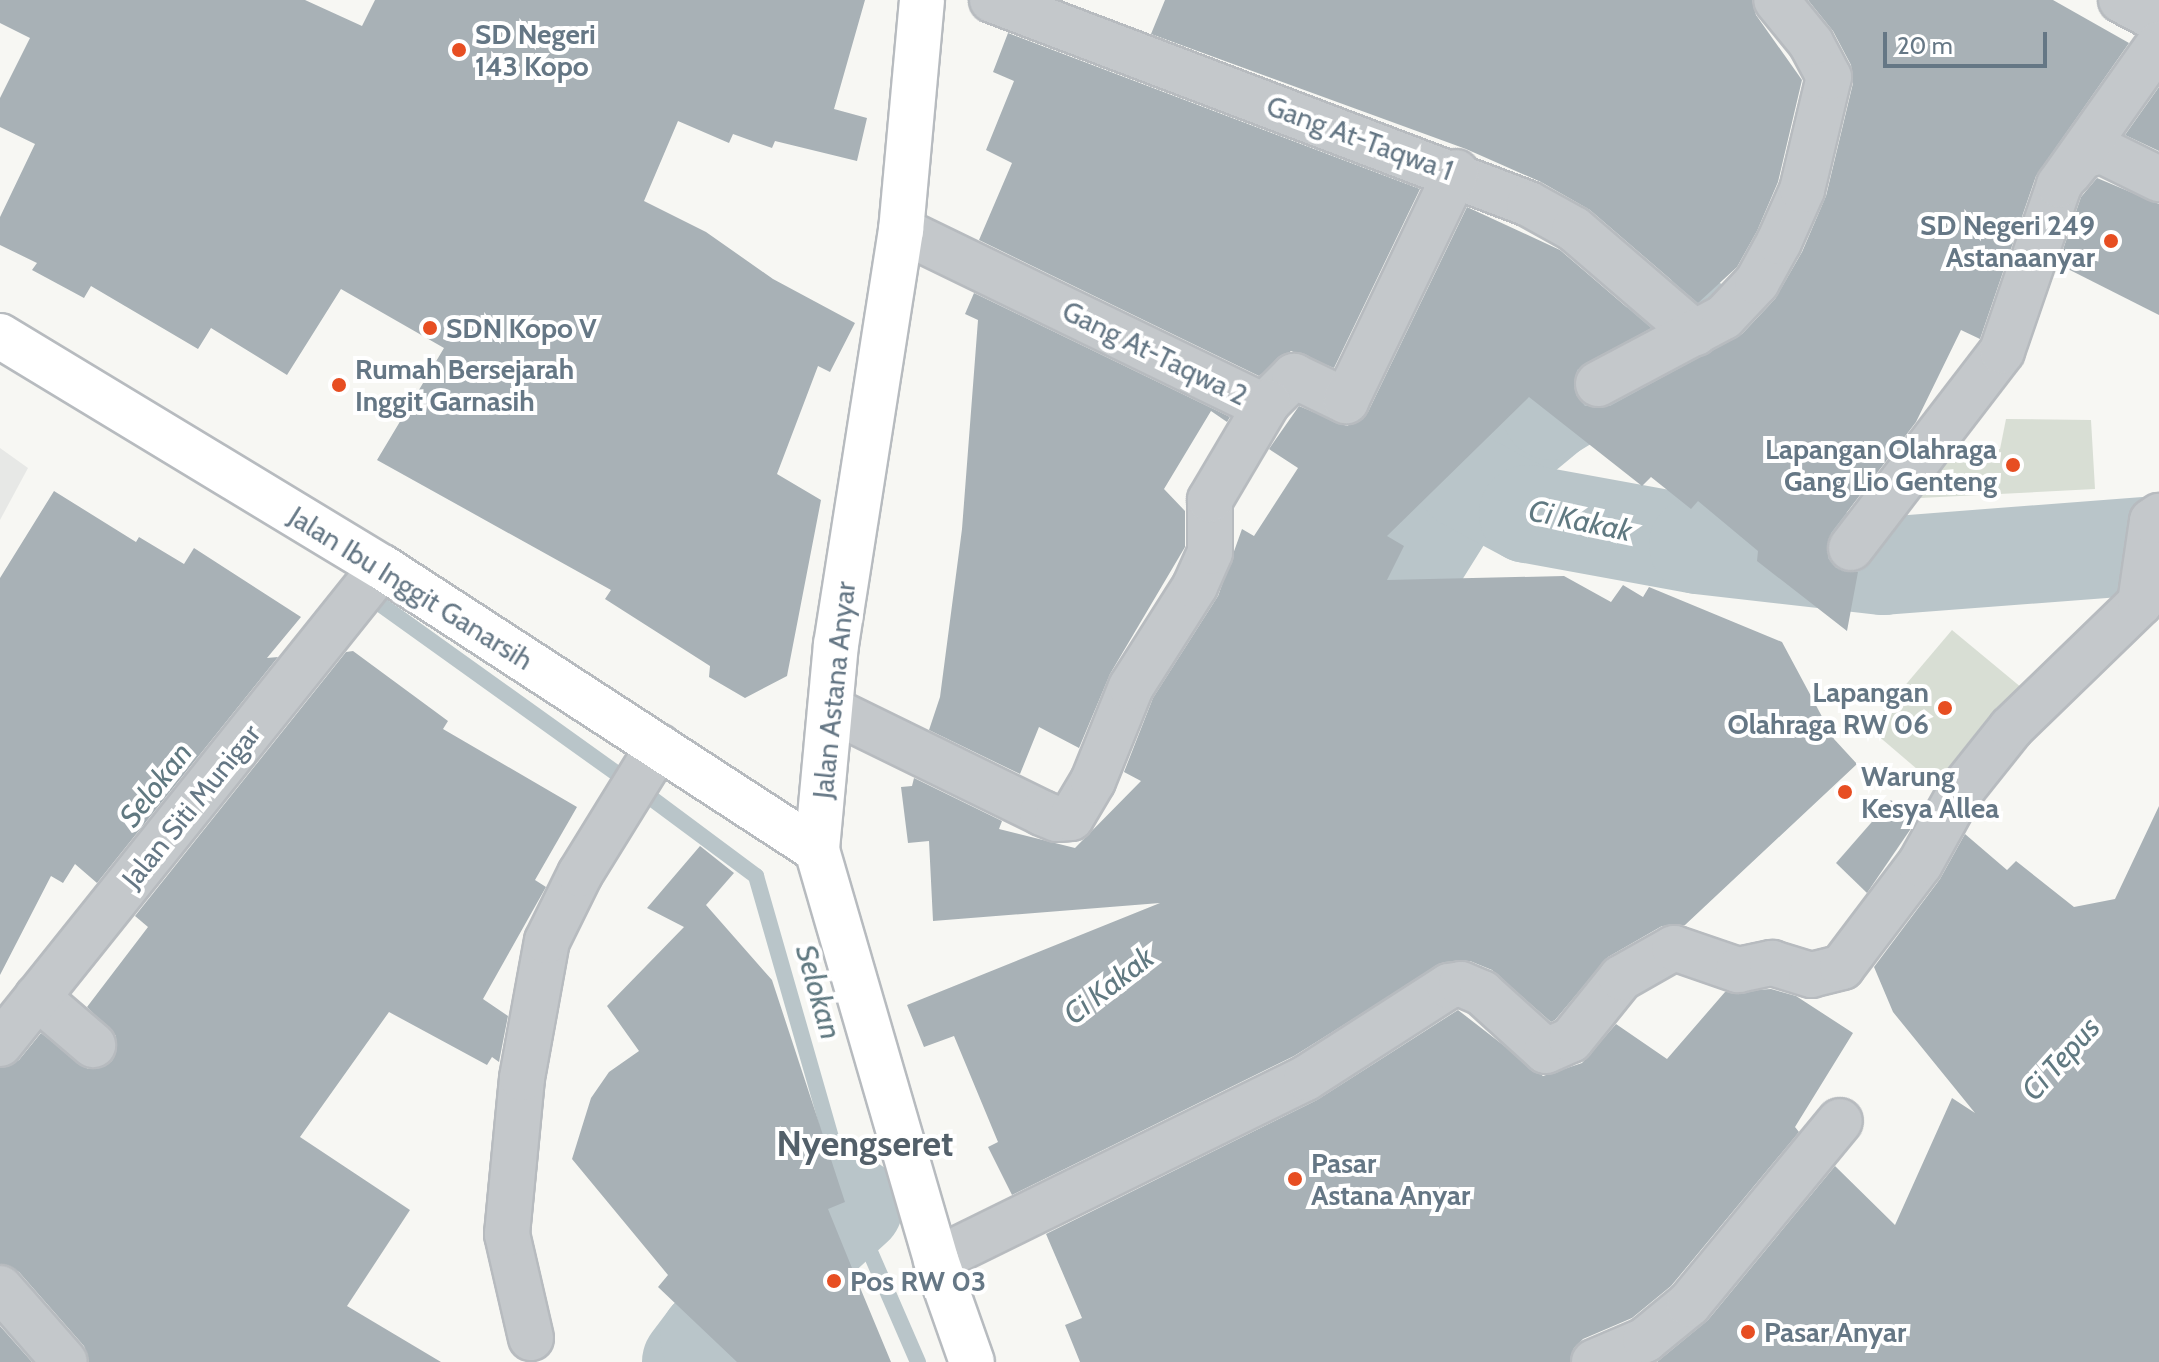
<!DOCTYPE html>
<html>
<head>
<meta charset="utf-8">
<style>
	body { margin:0 }
	#map { position:relative; width:2159px; height:1362px; overflow:hidden; background:#f7f7f3; font-family:Cabin,sans-serif }
	div>[style] { position:absolute }
	[style*='--x'] { left:calc(var(--x)*1px); top:calc(var(--y)*1px); width:calc(var(--w)*1px); rotate:calc(var(--a)*1deg) }
	.built>* { inset:0; background:#e7e8e6 }
	.green>* { inset:0; background:#d8ded4 }
	.stream>* { height:16px; margin:-8px; padding:0 8px; transform-origin:8px; border-radius:8px; background:#b9c5c9 }
	.river>* { height:98px; margin:-49px; padding:0 49px; transform-origin:49px; border-radius:49px; background:#b9c5c9 }
	.building>* { inset:0; background:#a8b1b6 }
	.roads { filter:drop-shadow(2px 0 #b7bbbf) drop-shadow(-2px 0 #b7bbbf) drop-shadow(0 2px #b7bbbf) drop-shadow(0 -2px #b7bbbf) }
	.minor>* { height:44px; margin:-22px; padding:0 22px; transform-origin:22px; border-radius:22px; background:#c4c8cb }
	.major>* { height:44px; margin:-22px; padding:0 22px; transform-origin:22px; border-radius:22px; background:#fff }
	.dots>* { width:22px; height:22px; translate:-50% -50%; box-sizing:border-box; border:4px solid #fff; border-radius:50% }
	span { translate:-50% -50%; white-space:nowrap; text-align:center; line-height:1.15; -webkit-text-stroke:8px #fff; paint-order:stroke }
	.poi-label { font-size:28px; color:#657785; font-weight:700 }
	.left { translate:0 -50%; text-align:left }
	.right { translate:-100% -50%; text-align:right }
	.street-label { font-size:28px; color:#657785 }
	.water-label { font-size:30px; color:#607981; font-style:italic }
	.district-label { font-size:36px; color:#53606a; font-weight:700 }
	.scale { position:absolute; left:1883px; top:32px; width:164px; height:36px; box-sizing:border-box; border:4px solid #657785; border-top:0; padding-left:10px; font-size:24px; line-height:28px; white-space:nowrap; color:#657785; -webkit-text-stroke:6px #fff; paint-order:stroke }
</style>
</head>
<body>
<div id="map">
	<div class="built">
		<i style="clip-path:polygon(0 448px,28px 468px,0 520px)"></i>
	</div>
	<div class="green">
		<i style="clip-path:polygon(2006px 419px,2091px 420px,2095px 489px,1920px 498px,1923px 474px,1943px 457px,2000px 449px)"></i>
		<i style="clip-path:polygon(1952px 630px,2022px 688px,1938px 787px,1869px 728px)"></i>
	</div>
	<div class="stream">
		<i style="--x:373;--y:599;--w:302;--a:35.6"></i>
		<i style="--x:647;--y:795;--w:136;--a:36.6"></i>
		<i style="--x:756;--y:876;--w:345;--a:74"></i>
		<i style="--x:851;--y:1208;--w:168;--a:66.5"></i>
	</div>
	<div class="river">
		<i style="--x:1466;--y:481;--w:110;--a:-39.5"></i>
		<i style="--x:1551;--y:411;--w:167;--a:-31.3"></i>
		<i style="--x:1400;--y:716;--w:134;--a:-88.7"></i>
		<i style="--x:1403;--y:582;--w:119;--a:-58"></i>
		<i style="--x:1466;--y:481;--w:70;--a:28"></i>
		<i style="--x:1528;--y:514;--w:173;--a:10.3"></i>
		<i style="--x:1698;--y:545;--w:186;--a:6.5"></i>
		<i style="--x:1883;--y:566;--w:277;--a:-4.4"></i>
		<i style="--x:691;--y:1362;--w:30;--a:-53"></i>
		<i style="--x:709;--y:1338;--w:196;--a:-42.3"></i>
	</div>
	<div class="building">
		<i style="clip-path:polygon(0 0,305px 0,362px 26px,375px 0,865px 0,834px 109px,867px 118px,857px 161px,775px 141px,772px 148px,733px 134px,729px 143px,678px 121px,644px 201px,706px 232px,773px 279px,855px 323px,830px 372px,818px 366px,777px 474px,821px 500px,787px 676px,745px 698px,709px 677px,710px 666px,605px 599px,611px 590px,377px 460px,444px 348px,341px 289px,287px 375px,211px 328px,198px 349px,91px 286px,84px 298px,32px 270px,37px 263px,0 245px,0 217px,35px 144px,0 127px,0 98px,30px 38px,0 23px)"></i>
		<i style="clip-path:polygon(1165px 0,1752px 0,1756px 15px,1802px 80px,1778px 182px,1757px 231px,1737px 267px,1698px 303px,1590px 210px,1541px 182px,1466px 149px,1151px 34px)"></i>
		<i style="clip-path:polygon(1808px 0,2053px 0,2129px 43px,2036px 176px,1980px 339px,1961px 330px,1916px 422px,1831px 533px,1828px 558px,1836px 568px,1858px 572px,1847px 631px,1757px 561px,1758px 551px,1698px 501px,1691px 509px,1651px 477px,1642px 486px,1529px 397px,1387px 536px,1404px 546px,1387px 580px,1564px 576px,1611px 602px,1623px 585px,1643px 597px,1649px 587px,1782px 642px,1834px 739px,1857px 764px,1685px 925px,1662px 926px,1608px 957px,1555px 1020px,1551px 1022px,1492px 970px,1470px 961px,1444px 962px,1294px 1056px,1012px 1195px,988px 1147px,998px 1142px,954px 1036px,924px 1047px,907px 1005px,1160px 903px,933px 921px,929px 841px,908px 843px,901px 787px,912px 786px,914px 778px,1002px 821px,999px 829px,1075px 848px,1141px 781px,1124px 772px,1153px 698px,1218px 596px,1242px 529px,1254px 536px,1298px 468px,1269px 449px,1299px 406px,1347px 426px,1368px 412px,1467px 207px,1560px 250px,1651px 328px,1577px 370px,1576px 395px,1585px 406px,1610px 406px,1742px 334px,1775px 299px,1802px 252px,1826px 196px,1853px 83px,1851px 65px,1833px 31px)"></i>
		<i style="clip-path:polygon(1008px 33px,1420px 189px,1334px 368px,1291px 351px,1259px 376px,979px 240px,1012px 163px,986px 150px,1014px 81px,993px 72px)"></i>
		<i style="clip-path:polygon(2159px 87px,2159px 151px,2125px 135px)"></i>
		<i style="clip-path:polygon(2097px 178px,2159px 204px,2159px 315px,2058px 264px,2081px 197px)"></i>
		<i style="clip-path:polygon(974px 293px,1230px 417px,1227px 422px,1211px 411px,1164px 489px,1185px 511px,1185px 547px,1110px 674px,1079px 748px,1039px 727px,1020px 774px,929px 730px,940px 697px,962px 529px,978px 320px,965px 314px)"></i>
		<i style="clip-path:polygon(54px 491px,136px 542px,139px 537px,184px 564px,194px 548px,301px 617px,267px 658px,278px 657px,97px 883px,75px 864px,63px 883px,51px 876px,0 975px,0 578px)"></i>
		<i style="clip-path:polygon(353px 651px,448px 721px,443px 729px,577px 807px,535px 880px,546px 887px,483px 999px,508px 1016px,499px 1062px,492px 1057px,487px 1065px,389px 1012px,300px 1137px,410px 1210px,347px 1306px,441px 1362px,89px 1362px,84px 1346px,19px 1272px,0 1264px,0 1068px,19px 1060px,41px 1033px,88px 1069px,112px 1061px,116px 1036px,87px 1007px,148px 927px,135px 916px,346px 652px)"></i>
		<i style="clip-path:polygon(1891px 800px,1914px 824px,1867px 893px,1836px 863px)"></i>
		<i style="clip-path:polygon(2159px 806px,2159px 1362px,1657px 1362px,1708px 1320px,1835px 1166px,1895px 1225px,1952px 1098px,1975px 1113px,1893px 1012px,1874px 967px,1940px 879px,1965px 834px,2007px 870px,2016px 861px,2074px 907px,2115px 899px)"></i>
		<i style="clip-path:polygon(700px 846px,734px 873px,706px 905px,772px 980px,845px 1202px,828px 1209px,852px 1268px,864px 1279px,859px 1285px,891px 1362px,737px 1362px,658px 1287px,668px 1275px,572px 1159px,591px 1098px,609px 1072px,639px 1051px,607px 1006px,684px 927px,647px 908px)"></i>
		<i style="clip-path:polygon(1771px 989px,1796px 996px,1853px 1033px,1795px 1127px,1799px 1132px,1671px 1286px,1632px 1318px,1583px 1339px,1574px 1348px,1570px 1362px,1080px 1362px,1065px 1325px,1082px 1318px,1046px 1234px,1317px 1100px,1458px 1010px,1543px 1076px,1582px 1063px,1616px 1024px,1667px 1059px,1725px 992px)"></i>
		<i style="clip-path:polygon(0 1326px,32px 1362px,0 1362px)"></i>
	</div>
	<div class="roads">
		<div class="minor">
			<i style="--x:992;--y:0;--w:574;--a:20.8"></i>
			<i style="--x:1529;--y:204;--w:51;--a:29.1"></i>
			<i style="--x:1574;--y:229;--w:160;--a:40.7"></i>
			<i style="--x:2121;--y:0;--w:43;--a:27.8"></i>
			<i style="--x:2069;--y:173;--w:22;--a:-51"></i>
			<i style="--x:2083;--y:156;--w:20;--a:-15"></i>
			<i style="--x:2102;--y:151;--w:64;--a:26.2"></i>
			<i style="--x:901;--y:230;--w:397;--a:25.9"></i>
			<i style="--x:1258;--y:403;--w:10;--a:-6"></i>
			<i style="--x:1268;--y:402;--w:37;--a:-45"></i>
			<i style="--x:1294;--y:376;--w:58;--a:25.7"></i>
			<i style="--x:1346;--y:401;--w:254;--a:-64.3"></i>
			<i style="--x:1598;--y:384;--w:143;--a:-28"></i>
			<i style="--x:1724;--y:317;--w:48;--a:-46.7"></i>
			<i style="--x:1757;--y:282;--w:46;--a:-61.2"></i>
			<i style="--x:1779;--y:242;--w:57;--a:-66.1"></i>
			<i style="--x:1802;--y:190;--w:116;--a:-76.6"></i>
			<i style="--x:1829;--y:77;--w:38;--a:-118"></i>
			<i style="--x:1811;--y:43;--w:55;--a:-129.1"></i>
			<i style="--x:1851;--y:548;--w:248;--a:-52.5"></i>
			<i style="--x:2002;--y:351;--w:176;--a:-71"></i>
			<i style="--x:2059;--y:185;--w:173;--a:-54.7"></i>
			<i style="--x:830;--y:709;--w:236;--a:26.1"></i>
			<i style="--x:1042;--y:813;--w:16;--a:22"></i>
			<i style="--x:1057;--y:819;--w:14;--a:-4"></i>
			<i style="--x:1071;--y:818;--w:43;--a:-59.3"></i>
			<i style="--x:1093;--y:781;--w:101;--a:-68"></i>
			<i style="--x:1131;--y:687;--w:120;--a:-57.6"></i>
			<i style="--x:1195;--y:586;--w:37;--a:-66"></i>
			<i style="--x:1210;--y:552;--w:52;--a:-90"></i>
			<i style="--x:1210;--y:500;--w:114;--a:-59.4"></i>
			<i style="--x:37;--y:997;--w:74;--a:40.6"></i>
			<i style="--x:0;--y:1044;--w:611;--a:-51.31"></i>
			<i style="--x:936;--y:1260;--w:412;--a:-26.2"></i>
			<i style="--x:1306;--y:1078;--w:170;--a:-32.8"></i>
			<i style="--x:1449;--y:986;--w:12;--a:-9"></i>
			<i style="--x:1461;--y:984;--w:23;--a:23"></i>
			<i style="--x:1482;--y:993;--w:86;--a:42.2"></i>
			<i style="--x:1546;--y:1051;--w:27;--a:-24"></i>
			<i style="--x:1571;--y:1040;--w:80;--a:-51.1"></i>
			<i style="--x:1621;--y:978;--w:61;--a:-29.5"></i>
			<i style="--x:1674;--y:948;--w:68;--a:19"></i>
			<i style="--x:1738;--y:970;--w:35;--a:-12"></i>
			<i style="--x:1772;--y:963;--w:41;--a:17.1"></i>
			<i style="--x:1811;--y:975;--w:32;--a:-14"></i>
			<i style="--x:1842;--y:967;--w:129;--a:-52.9"></i>
			<i style="--x:1920;--y:864;--w:82;--a:-60.9"></i>
			<i style="--x:1960;--y:792;--w:82;--a:-51.4"></i>
			<i style="--x:2011;--y:728;--w:180;--a:-44.1"></i>
			<i style="--x:2140;--y:603;--w:83;--a:-81.7"></i>
			<i style="--x:2152;--y:521;--w:9;--a:-36"></i>
			<i style="--x:0;--y:1288;--w:98;--a:48.7"></i>
			<i style="--x:531;--y:1338;--w:107;--a:-103"></i>
			<i style="--x:507;--y:1234;--w:157;--a:-84.5"></i>
			<i style="--x:522;--y:1078;--w:139;--a:-79.7"></i>
			<i style="--x:547;--y:941;--w:75;--a:-63.8"></i>
			<i style="--x:580;--y:874;--w:150;--a:-58.3"></i>
			<i style="--x:1594;--y:1362;--w:56;--a:-23.3"></i>
			<i style="--x:1645;--y:1340;--w:57;--a:-39.3"></i>
			<i style="--x:1689;--y:1304;--w:237;--a:-50.5"></i>
		</div>
		<div class="major">
			<i style="--x:922;--y:0;--w:231;--a:95.2"></i>
			<i style="--x:901;--y:230;--w:419;--a:98.9"></i>
			<i style="--x:836;--y:644;--w:207;--a:95.3"></i>
			<i style="--x:817;--y:850;--w:427;--a:73.8"></i>
			<i style="--x:936;--y:1260;--w:108;--a:70.6"></i>
			<i style="--x:0;--y:336;--w:446;--a:31.2"></i>
			<i style="--x:382;--y:567;--w:519;--a:33.05"></i>
		</div>
	</div>
	<div class="dots">
		<i style="left:459px;top:50px;background:#e74e22"></i>
		<i style="left:2111px;top:241px;background:#e74e22"></i>
		<i style="left:430px;top:328px;background:#e74e22"></i>
		<i style="left:339px;top:385px;background:#e74e22"></i>
		<i style="left:2013px;top:465px;background:#e74e22"></i>
		<i style="left:1945px;top:708px;background:#e74e22"></i>
		<i style="left:1845px;top:792px;background:#e74e22"></i>
		<i style="left:1295px;top:1179px;background:#e74e22"></i>
		<i style="left:834px;top:1281px;background:#e74e22"></i>
		<i style="left:1748px;top:1332px;background:#e74e22"></i>
	</div>
	<div class="poi-label">
		<span class="left" style="left:475px;top:50px">SD Negeri<br>143 Kopo</span>
		<span class="right" style="left:2095px;top:241px">SD Negeri 249<br>Astanaanyar</span>
		<span class="left" style="left:446px;top:328px">SDN Kopo V</span>
		<span class="left" style="left:355px;top:385px">Rumah Bersejarah<br>Inggit Garnasih</span>
		<span class="right" style="left:1997px;top:465px">Lapangan Olahraga<br>Gang Lio Genteng</span>
		<span class="right" style="left:1929px;top:708px">Lapangan<br>Olahraga RW 06</span>
		<span class="left" style="left:1861px;top:792px">Warung<br>Kesya Allea</span>
		<span class="left" style="left:1311px;top:1179px">Pasar<br>Astana Anyar</span>
		<span class="left" style="left:850px;top:1281px">Pos RW 03</span>
		<span class="left" style="left:1764px;top:1332px">Pasar Anyar</span>
	</div>
	<div class="street-label">
		<span style="left:1360px;top:138px;rotate:20deg">Gang At-Taqwa 1</span>
		<span style="left:1155px;top:353px;rotate:26deg">Gang At-Taqwa 2</span>
		<span style="left:411px;top:588px;rotate:32deg">Jalan Ibu Inggit Ganarsih</span>
		<span style="left:834px;top:690px;rotate:-84deg">Jalan Astana Anyar</span>
		<span style="left:191px;top:806px;rotate:-51deg">Jalan Siti Munigar</span>
	</div>
	<div class="water-label">
		<span style="left:1580px;top:521px;rotate:12deg">Ci Kakak</span>
		<span style="left:156px;top:785px;rotate:-52deg">Selokan</span>
		<span style="left:1109px;top:986px;rotate:-38deg">Ci Kakak</span>
		<span style="left:818px;top:992px;rotate:74deg">Selokan</span>
		<span style="left:2061px;top:1059px;rotate:-48deg">Ci Tepus</span>
	</div>
	<div class="district-label">
		<span style="left:865px;top:1144px">Nyengseret</span>
	</div>
	<div class="scale">20 m</div>
</div>
</body>
</html>
